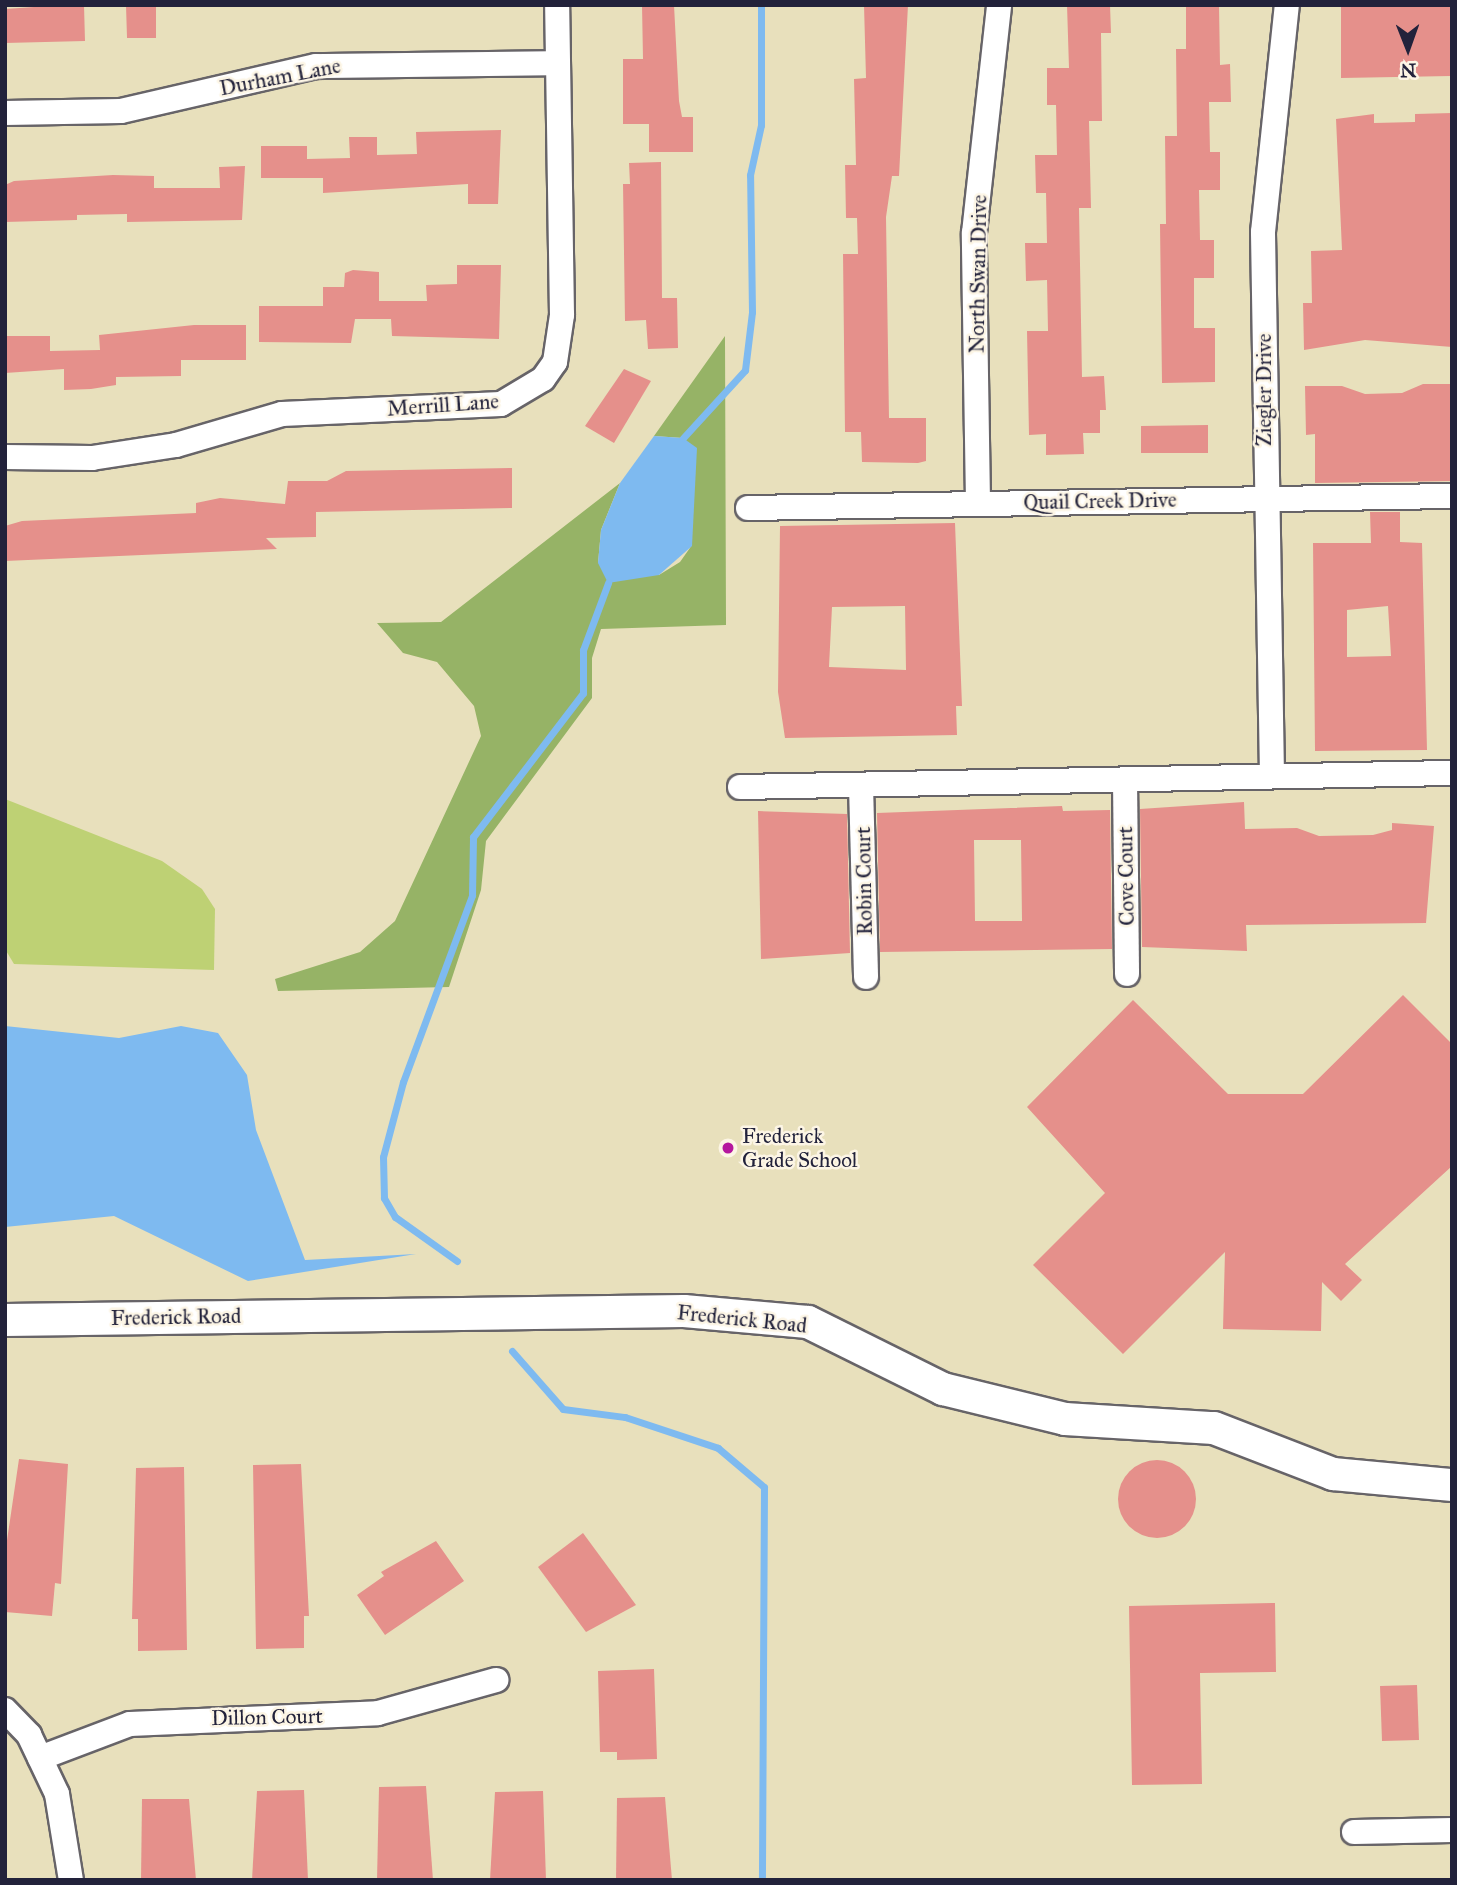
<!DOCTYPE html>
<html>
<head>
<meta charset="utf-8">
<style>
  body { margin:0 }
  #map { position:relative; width:1457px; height:1885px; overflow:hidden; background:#e8e0bc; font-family:"IM FELL Great Primer",serif }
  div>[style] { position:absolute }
  .green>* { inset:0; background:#bed174 }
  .forest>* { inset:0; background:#96b366 }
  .water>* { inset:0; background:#7ebaf0 }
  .stream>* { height:7px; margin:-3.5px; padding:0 3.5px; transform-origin:3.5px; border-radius:3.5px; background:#7ebaf0 }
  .building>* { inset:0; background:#e5908b }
  .round { border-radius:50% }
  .roads { filter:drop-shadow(2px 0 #676468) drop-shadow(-2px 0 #676468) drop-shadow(0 2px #676468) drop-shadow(0 -2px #676468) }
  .minor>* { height:24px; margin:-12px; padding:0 12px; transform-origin:12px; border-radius:12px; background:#fff }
  .tertiary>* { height:32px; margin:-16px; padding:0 16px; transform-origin:16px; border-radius:16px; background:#fff }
  .dots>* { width:19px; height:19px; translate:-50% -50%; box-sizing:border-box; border:4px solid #fcf5e5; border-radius:50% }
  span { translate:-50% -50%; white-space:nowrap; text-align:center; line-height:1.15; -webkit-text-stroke:5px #fcf5e5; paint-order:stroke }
  .street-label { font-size:21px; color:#22223b }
  .poi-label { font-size:21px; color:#22223b }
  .left { translate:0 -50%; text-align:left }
  .frame { position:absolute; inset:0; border:7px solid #22223b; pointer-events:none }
  .north { position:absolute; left:1373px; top:14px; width:70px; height:70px; -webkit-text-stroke:5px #fcf5e5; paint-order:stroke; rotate:179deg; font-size:19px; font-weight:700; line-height:28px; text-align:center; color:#22223b }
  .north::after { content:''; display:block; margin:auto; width:24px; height:32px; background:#22223b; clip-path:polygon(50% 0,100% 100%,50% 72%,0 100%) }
</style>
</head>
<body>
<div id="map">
  <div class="green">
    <i style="clip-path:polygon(5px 799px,162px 861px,202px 889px,215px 909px,214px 970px,14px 964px,5px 949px)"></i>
  </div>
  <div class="forest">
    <i style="clip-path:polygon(725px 336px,726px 625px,601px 629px,592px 658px,592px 698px,486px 841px,481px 890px,449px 987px,278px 991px,275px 979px,360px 952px,395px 921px,481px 736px,474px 706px,437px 662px,403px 653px,377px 623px,441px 622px,620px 483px,601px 530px,598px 563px,659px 575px,680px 562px,692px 545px,683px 438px,654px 436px)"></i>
  </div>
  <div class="water">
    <i style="clip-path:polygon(654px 436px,683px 438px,697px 448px,692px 546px,659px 575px,608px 583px,598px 563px,601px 530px,620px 483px)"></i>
    <i style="clip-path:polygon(5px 1026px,119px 1038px,181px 1026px,218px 1033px,247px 1075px,256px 1130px,305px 1260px,416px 1254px,248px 1281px,114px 1216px,5px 1227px)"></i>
  </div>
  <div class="stream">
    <i style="left:683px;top:438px;width:92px;rotate:-47.6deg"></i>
    <i style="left:745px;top:370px;width:58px;rotate:-83.1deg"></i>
    <i style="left:752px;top:312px;width:137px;rotate:-90.8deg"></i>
    <i style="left:750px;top:175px;width:51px;rotate:-77.6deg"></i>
    <i style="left:761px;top:125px;width:120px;rotate:-90deg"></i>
    <i style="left:457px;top:1261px;width:76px;rotate:-144.6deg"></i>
    <i style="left:395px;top:1217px;width:22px;rotate:-120deg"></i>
    <i style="left:384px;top:1198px;width:41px;rotate:-91.4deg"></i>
    <i style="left:383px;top:1157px;width:78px;rotate:-75.1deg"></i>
    <i style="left:403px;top:1082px;width:199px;rotate:-69.7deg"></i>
    <i style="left:472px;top:895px;width:58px;rotate:-89deg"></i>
    <i style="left:473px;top:837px;width:181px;rotate:-52.6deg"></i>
    <i style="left:583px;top:693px;width:43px;rotate:-90deg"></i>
    <i style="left:583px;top:650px;width:72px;rotate:-69.5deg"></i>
    <i style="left:512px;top:1351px;width:77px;rotate:48.7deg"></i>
    <i style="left:563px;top:1409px;width:63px;rotate:7.4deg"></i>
    <i style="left:625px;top:1417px;width:98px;rotate:18.4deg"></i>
    <i style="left:718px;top:1448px;width:60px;rotate:40.3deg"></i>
    <i style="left:764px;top:1487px;width:393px;rotate:90.3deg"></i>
  </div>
  <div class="building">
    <i style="clip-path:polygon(63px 5px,84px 5px,85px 41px,5px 43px,5px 9px)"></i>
    <i style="clip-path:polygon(126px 5px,156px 5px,156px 38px,127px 38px)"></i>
    <i style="clip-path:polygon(642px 5px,674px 5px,679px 101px,682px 117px,693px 117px,693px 152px,649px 152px,649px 124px,623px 124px,623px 59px,643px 59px)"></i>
    <i style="clip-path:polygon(864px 5px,908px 5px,899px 176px,892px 176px,886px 217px,889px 418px,926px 418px,926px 461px,918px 463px,862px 462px,861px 432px,845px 432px,843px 254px,858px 254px,857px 218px,846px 218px,845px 165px,856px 165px,854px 79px,866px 78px)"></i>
    <i style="clip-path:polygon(1067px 5px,1110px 5px,1111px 33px,1101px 33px,1102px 121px,1089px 121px,1091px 208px,1079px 208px,1082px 377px,1104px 376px,1106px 410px,1100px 410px,1100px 433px,1083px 433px,1084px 454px,1046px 455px,1046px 434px,1029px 435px,1027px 331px,1048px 331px,1047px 280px,1026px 281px,1025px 243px,1047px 243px,1046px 193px,1036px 193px,1035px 155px,1057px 155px,1056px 105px,1047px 105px,1047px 68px,1069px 68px)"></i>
    <i style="clip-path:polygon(1186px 5px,1219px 5px,1220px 65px,1230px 64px,1231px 102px,1209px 102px,1210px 152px,1220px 152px,1220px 190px,1199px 190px,1200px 240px,1214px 240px,1214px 278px,1194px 278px,1194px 328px,1215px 328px,1215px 382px,1162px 383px,1160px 224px,1166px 224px,1165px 136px,1177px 136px,1176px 49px,1186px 49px)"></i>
    <i style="clip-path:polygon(1341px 5px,1450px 5px,1451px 76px,1341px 78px)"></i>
    <i style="clip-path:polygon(1452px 113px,1452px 347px,1365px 340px,1304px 350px,1303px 303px,1312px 303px,1311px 251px,1342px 250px,1336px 119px,1374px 114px,1374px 123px,1415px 122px,1415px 114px)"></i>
    <i style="clip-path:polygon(501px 130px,498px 204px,468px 204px,468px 184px,323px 193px,323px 178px,261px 178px,261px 146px,307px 146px,307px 159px,350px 158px,349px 137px,377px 137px,377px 155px,417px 154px,416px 132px)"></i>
    <i style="clip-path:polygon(661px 162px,662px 298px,677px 298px,678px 348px,648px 349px,646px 320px,625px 321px,623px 184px,630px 184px,629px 163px)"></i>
    <i style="clip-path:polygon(245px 166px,242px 220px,127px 222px,127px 214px,77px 215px,77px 220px,5px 222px,5px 185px,14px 181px,113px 175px,154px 176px,154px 188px,220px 188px,219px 167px)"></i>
    <i style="clip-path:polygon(457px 265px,501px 265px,499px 339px,392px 336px,391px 319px,355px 319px,351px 343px,259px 342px,259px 306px,323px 306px,323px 287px,344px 287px,345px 273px,353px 270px,379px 272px,379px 301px,427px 301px,426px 285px,457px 284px)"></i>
    <i style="clip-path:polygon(194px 325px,246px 325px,246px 360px,181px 360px,181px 376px,116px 377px,116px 385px,91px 389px,64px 390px,64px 369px,5px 373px,5px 336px,50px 336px,50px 351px,100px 350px,99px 335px)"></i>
    <i style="clip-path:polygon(624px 369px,651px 381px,614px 443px,585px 426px)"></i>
    <i style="clip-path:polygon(1423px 384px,1452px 384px,1452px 481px,1315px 483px,1315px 434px,1306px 435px,1305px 386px,1342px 386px,1365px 394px,1402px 393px)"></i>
    <i style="clip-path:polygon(1208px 425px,1208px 453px,1141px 453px,1141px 426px)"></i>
    <i style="clip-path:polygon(512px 468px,512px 508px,316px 512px,316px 537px,266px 538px,277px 549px,5px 561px,5px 526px,22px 521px,196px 513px,196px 503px,220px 498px,285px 504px,288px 481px,327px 481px,346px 471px)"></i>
    <i style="clip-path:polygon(evenodd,1370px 512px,1400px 512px,1400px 542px,1422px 543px,1427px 750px,1315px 751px,1313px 543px,1371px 543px,1370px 512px,1388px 606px,1391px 656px,1347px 657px,1347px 610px,1388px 606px)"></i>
    <i style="clip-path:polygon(evenodd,955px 523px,962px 706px,956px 706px,957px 735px,785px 738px,778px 692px,780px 526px,955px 523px,905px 606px,906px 670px,829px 667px,832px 607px,905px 606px)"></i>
    <i style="clip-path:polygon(1244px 802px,1245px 829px,1297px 828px,1319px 836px,1373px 835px,1392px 830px,1392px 823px,1434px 826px,1426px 923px,1246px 925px,1247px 951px,1142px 947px,1140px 809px)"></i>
    <i style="clip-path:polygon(evenodd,1062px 806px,1063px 811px,1110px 810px,1112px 949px,880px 952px,877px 813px,1062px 806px,974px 840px,1021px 840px,1022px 921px,975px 921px,974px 840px)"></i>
    <i style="clip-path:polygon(758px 811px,847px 814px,850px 953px,761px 959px)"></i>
    <i style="clip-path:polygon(1403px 995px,1452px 1044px,1452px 1166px,1345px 1264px,1362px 1280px,1341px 1301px,1322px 1282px,1321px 1331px,1223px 1329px,1225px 1252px,1123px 1354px,1033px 1265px,1105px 1193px,1027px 1107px,1133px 1000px,1228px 1094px,1303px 1094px)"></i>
    <i style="clip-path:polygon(19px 1459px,68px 1464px,61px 1584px,55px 1583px,52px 1616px,5px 1612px,5px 1554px)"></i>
    <i class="round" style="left:1118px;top:1460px;width:78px;height:78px"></i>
    <i style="clip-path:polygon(301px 1464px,309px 1616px,304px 1616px,304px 1648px,256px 1649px,253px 1465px)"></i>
    <i style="clip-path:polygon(184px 1467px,187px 1650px,138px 1651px,138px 1619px,132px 1619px,136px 1468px)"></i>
    <i style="clip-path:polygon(583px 1533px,636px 1605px,586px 1632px,538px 1567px)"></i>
    <i style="clip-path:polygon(436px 1541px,464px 1581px,385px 1635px,357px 1595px,384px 1576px,381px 1572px)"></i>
    <i style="clip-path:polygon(1275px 1603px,1276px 1672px,1200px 1673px,1202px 1784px,1132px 1785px,1129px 1606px)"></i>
    <i style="clip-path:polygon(654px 1669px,657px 1759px,617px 1760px,617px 1752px,600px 1752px,598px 1671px)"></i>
    <i style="clip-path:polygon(1417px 1685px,1419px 1740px,1382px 1741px,1380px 1686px)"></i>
    <i style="clip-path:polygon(426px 1786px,433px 1880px,377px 1880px,379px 1787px)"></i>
    <i style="clip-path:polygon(304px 1790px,308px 1880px,252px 1880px,257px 1791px)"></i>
    <i style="clip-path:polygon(543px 1791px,546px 1880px,490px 1880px,495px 1792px)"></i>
    <i style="clip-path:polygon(665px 1797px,672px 1880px,616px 1880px,617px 1798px)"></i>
    <i style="clip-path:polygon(142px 1799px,189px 1799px,196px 1880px,141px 1880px)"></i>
  </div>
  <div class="roads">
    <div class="minor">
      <i style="left:5px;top:113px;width:116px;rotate:-1deg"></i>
      <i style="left:121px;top:111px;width:200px;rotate:-13deg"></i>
      <i style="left:316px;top:66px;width:242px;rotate:-0.7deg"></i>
      <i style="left:5px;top:457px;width:87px;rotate:0.7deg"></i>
      <i style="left:92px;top:458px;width:85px;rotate:-8.8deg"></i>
      <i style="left:176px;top:445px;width:110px;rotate:-16.3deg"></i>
      <i style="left:282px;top:414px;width:219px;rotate:-2.6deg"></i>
      <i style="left:501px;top:404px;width:49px;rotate:-30.8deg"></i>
      <i style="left:543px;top:379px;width:21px;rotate:-55deg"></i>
      <i style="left:555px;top:362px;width:48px;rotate:-81.5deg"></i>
      <i style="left:562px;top:315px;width:310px;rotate:-90.9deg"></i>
      <i style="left:978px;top:502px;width:269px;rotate:-90.9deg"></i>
      <i style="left:974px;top:233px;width:229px;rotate:-83.7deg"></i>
      <i style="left:748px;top:508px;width:704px;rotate:-0.98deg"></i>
      <i style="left:1272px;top:776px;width:544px;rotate:-90.95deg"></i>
      <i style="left:1263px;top:232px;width:228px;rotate:-84deg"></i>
      <i style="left:1125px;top:779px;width:195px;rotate:89.4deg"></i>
      <i style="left:861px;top:785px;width:192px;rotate:88.5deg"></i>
      <i style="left:740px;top:787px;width:712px;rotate:-1.13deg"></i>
      <i style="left:5px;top:1710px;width:35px;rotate:46deg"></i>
      <i style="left:29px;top:1735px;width:65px;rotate:64.6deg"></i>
      <i style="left:57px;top:1794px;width:87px;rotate:80.8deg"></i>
      <i style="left:40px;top:1758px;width:96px;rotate:-20.7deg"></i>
      <i style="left:130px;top:1724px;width:248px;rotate:-2.5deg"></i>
      <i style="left:378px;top:1713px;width:123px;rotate:-15.6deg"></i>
      <i style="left:1354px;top:1832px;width:98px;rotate:-1.2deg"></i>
    </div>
    <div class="tertiary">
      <i style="left:5px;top:1320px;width:679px;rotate:-0.76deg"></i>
      <i style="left:684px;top:1311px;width:124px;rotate:5.1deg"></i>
      <i style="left:808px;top:1322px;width:151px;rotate:26.4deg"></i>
      <i style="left:943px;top:1389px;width:126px;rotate:13.8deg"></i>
      <i style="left:1065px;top:1419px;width:149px;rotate:3.5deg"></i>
      <i style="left:1214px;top:1428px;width:128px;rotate:21.1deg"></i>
      <i style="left:1333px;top:1474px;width:120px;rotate:5.3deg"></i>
    </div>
  </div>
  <div class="dots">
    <i style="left:728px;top:1148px;background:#b5179e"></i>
  </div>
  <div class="street-label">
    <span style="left:280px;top:77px;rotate:-11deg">Durham Lane</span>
    <span style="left:978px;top:274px;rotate:-89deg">North Swan Drive</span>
    <span style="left:1264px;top:390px;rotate:-90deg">Ziegler Drive</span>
    <span style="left:443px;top:405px;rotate:-4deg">Merrill Lane</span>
    <span style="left:1100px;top:501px;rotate:-1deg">Quail Creek Drive</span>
    <span style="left:1126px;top:876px;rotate:-91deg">Cove Court</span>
    <span style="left:864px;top:881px;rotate:-91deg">Robin Court</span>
    <span style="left:176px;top:1317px;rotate:-1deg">Frederick Road</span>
    <span style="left:742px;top:1319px;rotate:6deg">Frederick Road</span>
    <span style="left:267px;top:1717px;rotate:-1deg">Dillon Court</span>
  </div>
  <div class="poi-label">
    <span class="left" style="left:742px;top:1148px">Frederick<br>Grade School</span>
  </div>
  <div class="frame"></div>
  <div class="north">N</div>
</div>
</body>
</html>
